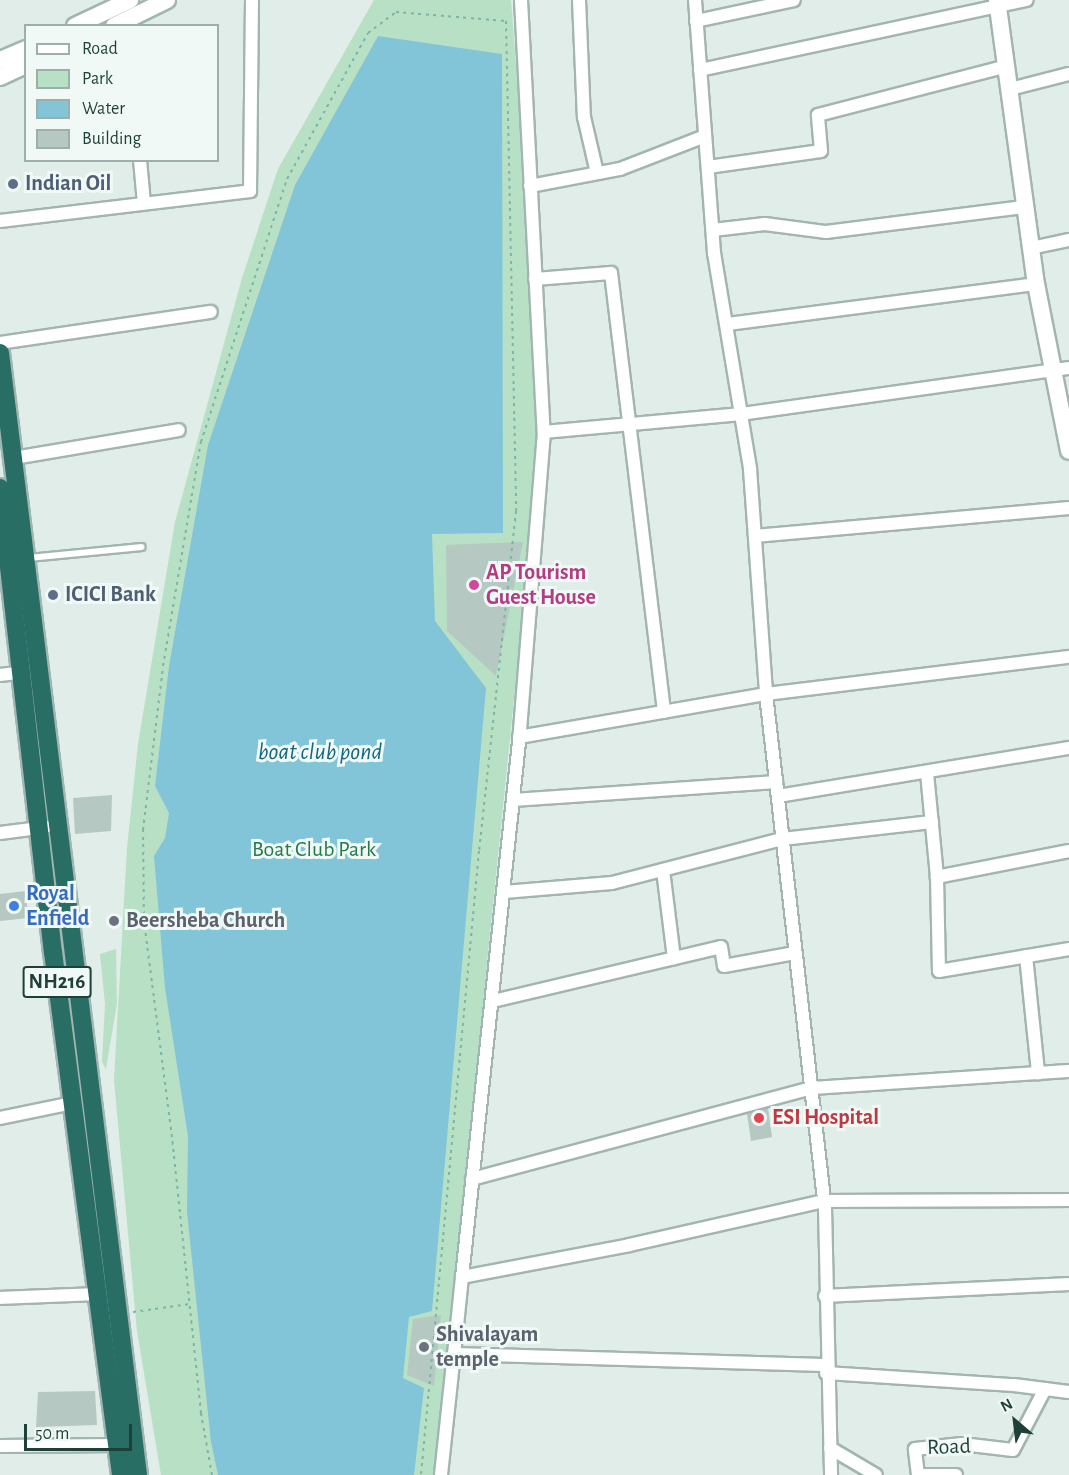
<!DOCTYPE html>
<html>
<head>
<meta charset="utf-8">
<style>
  body { margin:0 }
  #map { position:relative; width:1069px; height:1475px; overflow:hidden; background:#e0ede8; font-family:"Alegreya Sans",sans-serif }
  div>[style] { position:absolute }
  .green>* { inset:0; background:#b7e0c5 }
  .water>* { inset:0; background:#82c5d8 }
  .building>* { inset:0; background:#b5c8c1 }
  .path>* { height:2px; margin-top:-1px; transform-origin:0; background:repeating-linear-gradient(90deg,#7db4a7 0 3px,transparent 0 7.5px) }
  .roads { filter:drop-shadow(2px 0 #a2b5b0) drop-shadow(-2px 0 #a2b5b0) drop-shadow(0 2px #a2b5b0) drop-shadow(0 -2px #a2b5b0) }
  .lane>* { height:6px; margin:-3px; padding:0 3px; transform-origin:3px; border-radius:3px; background:#fff }
  .street>* { height:12px; margin:-6px; padding:0 6px; transform-origin:6px; border-radius:6px; background:#fff }
  .secondary>* { height:16px; margin:-8px; padding:0 8px; transform-origin:8px; border-radius:8px; background:#fff }
  .highway>* { height:18px; margin:-9px; padding:0 9px; transform-origin:9px; border-radius:9px; background:#286e65 }
  .dots>* { width:16px; height:16px; translate:-50% -50%; box-sizing:border-box; border:3px solid #f1f9f6; border-radius:50% }
  span { translate:-50% -50%; white-space:nowrap; text-align:center; line-height:1.15; -webkit-text-stroke:6px #f1f9f6; paint-order:stroke }
  .shield-label span { padding:2px 4px; background:#f1f9f6; border:2px solid; border-radius:4px; -webkit-text-stroke-width:0 }
  .shield-label { font-size:21px; color:#1f3f39; font-weight:700 }
  .service-label { font-size:22px; color:#4e5e75; font-weight:700 }
  .left { translate:0 -50%; text-align:left }
  .hotel-label { font-size:22px; color:#b23c85; font-weight:700 }
  .park-label { font-size:22px; color:#257a4c }
  .shop-label { font-size:22px; color:#366cbe; font-weight:700 }
  .worship-label { font-size:22px; color:#5b616d; font-weight:700 }
  .health-label { font-size:22px; color:#be3a42; font-weight:700 }
  .street-label { font-size:22px; color:#1f3f39 }
  .water-label { font-size:24px; color:#136781; font-style:italic }
  .legend { position:absolute; left:24px; top:24px; width:195px; height:138px; box-sizing:border-box; background:#f1f9f6; border:2px solid #9dafaa; margin:0; padding:8px 10px; list-style:none; font-size:18px; color:#1f3f39 }
  .legend li { display:flex; align-items:center; gap:12px; height:30px }
  .legend b { width:30px; border:2px solid #9dafaa }
  .north { position:absolute; left:985px; top:1391px; width:60px; height:60px; -webkit-text-stroke:4px #f1f9f6; paint-order:stroke; rotate:332deg; font-size:16px; font-weight:700; line-height:24px; text-align:center; color:#1f3f39 }
  .north::after { content:''; display:block; margin:auto; width:21px; height:27px; background:#1f3f39; clip-path:polygon(50% 0,100% 100%,50% 72%,0 100%) }
  .scale { position:absolute; left:24px; top:1424px; width:108px; height:27px; box-sizing:border-box; border:3px solid #1f3f39; border-top:0; padding-left:8px; font-size:18px; line-height:21px; white-space:nowrap; color:#1f3f39; -webkit-text-stroke:4px #f1f9f6; paint-order:stroke }
</style>
</head>
<body>
<div id="map">
  <div class="green">
    <i style="clip-path:polygon(374px 0,511px 0,543px 413px,435px 1475px,161px 1475px,137px 1331px,114px 1080px,127px 848px,138px 744px,175px 522px,242px 278px,278px 169px)"></i>
    <i style="clip-path:polygon(116px 949px,117px 1003px,106px 1069px,102px 1062px,105px 1004px,100px 954px)"></i>
  </div>
  <div class="water">
    <i style="clip-path:polygon(378px 36px,502px 54px,503px 533px,432px 534px,435px 621px,486px 688px,432px 1311px,409px 1317px,403px 1378px,424px 1388px,414px 1475px,218px 1475px,211px 1442px,187px 1212px,188px 1136px,165px 988px,154px 856px,165px 838px,169px 813px,155px 786px,169px 666px,208px 445px,295px 185px)"></i>
  </div>
  <div class="building">
    <i style="clip-path:polygon(523px 542px,496px 676px,447px 631px,446px 545px)"></i>
    <i style="clip-path:polygon(112px 795px,111px 831px,75px 834px,73px 798px)"></i>
    <i style="clip-path:polygon(26px 891px,28px 918px,0 921px,0 894px)"></i>
    <i style="clip-path:polygon(768px 1108px,772px 1137px,751px 1141px,747px 1114px)"></i>
    <i style="clip-path:polygon(441px 1315px,434px 1386px,407px 1375px,413px 1319px)"></i>
    <i style="clip-path:polygon(95px 1391px,97px 1425px,36px 1427px,38px 1392px)"></i>
  </div>
  <div class="path">
    <i style="left:133px;top:1312px;width:57px;rotate:-8.1deg"></i>
    <i style="left:212px;top:1475px;width:63px;rotate:-100.1deg"></i>
    <i style="left:201px;top:1413px;width:278px;rotate:-96deg"></i>
    <i style="left:172px;top:1137px;width:217px;rotate:-97.4deg"></i>
    <i style="left:144px;top:922px;width:92px;rotate:-90.6deg"></i>
    <i style="left:143px;top:830px;width:165px;rotate:-83deg"></i>
    <i style="left:163px;top:666px;width:227px;rotate:-80.4deg"></i>
    <i style="left:201px;top:442px;width:277px;rotate:-71.9deg"></i>
    <i style="left:287px;top:179px;width:167px;rotate:-61deg"></i>
    <i style="left:368px;top:33px;width:35px;rotate:-37deg"></i>
    <i style="left:396px;top:12px;width:110px;rotate:4.7deg"></i>
    <i style="left:506px;top:21px;width:490px;rotate:88.8deg"></i>
    <i style="left:516px;top:511px;width:342px;rotate:96.2deg"></i>
    <i style="left:479px;top:851px;width:627px;rotate:95.31deg"></i>
  </div>
  <div class="roads">
    <div class="lane">
      <i style="left:29px;top:558px;width:113px;rotate:-5.6deg"></i>
    </div>
    <div class="street">
      <i style="left:521px;top:0;width:433px;rotate:87deg"></i>
      <i style="left:544px;top:432px;width:311px;rotate:94.6deg"></i>
      <i style="left:519px;top:742px;width:538px;rotate:96.08deg"></i>
      <i style="left:462px;top:1277px;width:170px;rotate:-10.8deg"></i>
      <i style="left:629px;top:1245px;width:200px;rotate:-12.7deg"></i>
      <i style="left:824px;top:1201px;width:245px;rotate:-0.2deg"></i>
      <i style="left:579px;top:0;width:117px;rotate:87.6deg"></i>
      <i style="left:584px;top:117px;width:57px;rotate:76.9deg"></i>
      <i style="left:695px;top:0;width:254px;rotate:85.7deg"></i>
      <i style="left:714px;top:253px;width:219px;rotate:80.5deg"></i>
      <i style="left:750px;top:469px;width:226px;rotate:85.9deg"></i>
      <i style="left:766px;top:694px;width:517px;rotate:83.45deg"></i>
      <i style="left:825px;top:1208px;width:267px;rotate:88.7deg"></i>
      <i style="left:696px;top:21px;width:100px;rotate:-12.1deg"></i>
      <i style="left:700px;top:70px;width:334px;rotate:-12.1deg"></i>
      <i style="left:1010px;top:89px;width:61px;rotate:-14.3deg"></i>
      <i style="left:140px;top:160px;width:43px;rotate:84.7deg"></i>
      <i style="left:708px;top:167px;width:114px;rotate:-8.1deg"></i>
      <i style="left:821px;top:151px;width:36px;rotate:-95deg"></i>
      <i style="left:818px;top:115px;width:195px;rotate:-14.5deg"></i>
      <i style="left:530px;top:186px;width:92px;rotate:-10.7deg"></i>
      <i style="left:620px;top:169px;width:91px;rotate:-21.2deg"></i>
      <i style="left:0;top:221px;width:252px;rotate:-6.8deg"></i>
      <i style="left:250px;top:191px;width:191px;rotate:-89.4deg"></i>
      <i style="left:713px;top:230px;width:52px;rotate:-6.6deg"></i>
      <i style="left:765px;top:224px;width:62px;rotate:7.5deg"></i>
      <i style="left:826px;top:232px;width:201px;rotate:-7.2deg"></i>
      <i style="left:1031px;top:248px;width:39px;rotate:-12deg"></i>
      <i style="left:535px;top:279px;width:76px;rotate:-4.5deg"></i>
      <i style="left:611px;top:273px;width:442px;rotate:83.1deg"></i>
      <i style="left:728px;top:324px;width:311px;rotate:-7.4deg"></i>
      <i style="left:0;top:343px;width:213px;rotate:-8.4deg"></i>
      <i style="left:544px;top:432px;width:198px;rotate:-5.2deg"></i>
      <i style="left:741px;top:414px;width:331px;rotate:-8deg"></i>
      <i style="left:14px;top:458px;width:167px;rotate:-9.6deg"></i>
      <i style="left:755px;top:536px;width:315px;rotate:-5.1deg"></i>
      <i style="left:0;top:675px;width:23px;rotate:-7deg"></i>
      <i style="left:519px;top:737px;width:251px;rotate:-9.9deg"></i>
      <i style="left:766px;top:694px;width:305px;rotate:-7deg"></i>
      <i style="left:927px;top:773px;width:104px;rotate:84.5deg"></i>
      <i style="left:778px;top:796px;width:295px;rotate:-9.4deg"></i>
      <i style="left:513px;top:800px;width:264px;rotate:-3.9deg"></i>
      <i style="left:0;top:833px;width:46px;rotate:-7.4deg"></i>
      <i style="left:1069px;top:851px;width:135px;rotate:168.9deg"></i>
      <i style="left:937px;top:877px;width:94px;rotate:88.8deg"></i>
      <i style="left:939px;top:971px;width:132px;rotate:-9.6deg"></i>
      <i style="left:663px;top:870px;width:89px;rotate:82.9deg"></i>
      <i style="left:504px;top:892px;width:108px;rotate:-4.8deg"></i>
      <i style="left:612px;top:883px;width:176px;rotate:-14.5deg"></i>
      <i style="left:782px;top:839px;width:151px;rotate:-6.5deg"></i>
      <i style="left:1026px;top:956px;width:118px;rotate:84.1deg"></i>
      <i style="left:493px;top:1001px;width:234px;rotate:-13.3deg"></i>
      <i style="left:721px;top:947px;width:19px;rotate:81deg"></i>
      <i style="left:724px;top:966px;width:72px;rotate:-10.4deg"></i>
      <i style="left:0;top:1118px;width:75px;rotate:-11.6deg"></i>
      <i style="left:472px;top:1179px;width:351px;rotate:-15deg"></i>
      <i style="left:811px;top:1088px;width:259px;rotate:-3.8deg"></i>
      <i style="left:462px;top:1277px;width:77px;rotate:95.9deg"></i>
      <i style="left:454px;top:1354px;width:372px;rotate:1.7deg"></i>
      <i style="left:825px;top:1296px;width:244px;rotate:-2.8deg"></i>
      <i style="left:0;top:1298px;width:98px;rotate:-2.3deg"></i>
      <i style="left:826px;top:1373px;width:188px;rotate:3.7deg"></i>
      <i style="left:1014px;top:1385px;width:55px;rotate:7.3deg"></i>
      <i style="left:0;top:1446px;width:117px;rotate:-0.5deg"></i>
      <i style="left:830px;top:1448px;width:53px;rotate:30.4deg"></i>
      <i style="left:441px;top:1475px;width:122px;rotate:-83.9deg"></i>
      <i style="left:918px;top:1475px;width:26px;rotate:-97deg"></i>
      <i style="left:915px;top:1449px;width:47px;rotate:-6.1deg"></i>
      <i style="left:962px;top:1444px;width:51px;rotate:6.7deg"></i>
      <i style="left:1013px;top:1450px;width:69px;rotate:-62.3deg"></i>
      <i style="left:925px;top:1475px;width:31px"></i>
    </div>
    <div class="secondary">
      <i style="left:997px;top:0;width:287px;rotate:82.2deg"></i>
      <i style="left:1036px;top:284px;width:170px;rotate:78.8deg"></i>
      <i style="left:75px;top:26px;width:61px;rotate:-25.3deg"></i>
      <i style="left:114px;top:26px;width:59px;rotate:-26.1deg"></i>
      <i style="left:0;top:60px;width:28px;rotate:-23deg"></i>
      <i style="left:0;top:77px;width:29px;rotate:-25deg"></i>
    </div>
    <div class="highway">
      <i style="left:0;top:353px;width:1130px;rotate:82.99deg"></i>
      <i style="left:0;top:488px;width:467px;rotate:83.5deg"></i>
      <i style="left:53px;top:952px;width:527px;rotate:82.59deg"></i>
    </div>
  </div>
  <div class="dots">
    <i style="left:13px;top:184px;background:#5c6f8a"></i>
    <i style="left:474px;top:585px;background:#d1479c"></i>
    <i style="left:53px;top:595px;background:#5c6f8a"></i>
    <i style="left:14px;top:906px;background:#3f7fe0"></i>
    <i style="left:114px;top:921px;background:#6b7280"></i>
    <i style="left:759px;top:1118px;background:#e0444e"></i>
    <i style="left:424px;top:1347px;background:#6b7280"></i>
  </div>
  <div class="shield-label">
    <span style="left:57px;top:982px">NH216</span>
  </div>
  <div class="service-label">
    <span class="left" style="left:25px;top:184px">Indian Oil</span>
    <span class="left" style="left:65px;top:595px">ICICI Bank</span>
  </div>
  <div class="hotel-label">
    <span class="left" style="left:486px;top:585px">AP Tourism<br>Guest House</span>
  </div>
  <div class="park-label">
    <span style="left:314px;top:850px">Boat Club Park</span>
  </div>
  <div class="shop-label">
    <span class="left" style="left:26px;top:906px">Royal<br>Enfield</span>
  </div>
  <div class="worship-label">
    <span class="left" style="left:126px;top:921px">Beersheba Church</span>
    <span class="left" style="left:436px;top:1347px">Shivalayam<br>temple</span>
  </div>
  <div class="health-label">
    <span class="left" style="left:772px;top:1118px">ESI Hospital</span>
  </div>
  <div class="street-label">
    <span style="left:949px;top:1447px;rotate:-2deg">Road</span>
  </div>
  <div class="water-label">
    <span style="left:320px;top:753px">boat club pond</span>
  </div>
  <ul class="legend">
  <li><b style="height:8px;background:#fff"></b>Road</li>
  <li><b style="height:16px;background:#b7e0c5"></b>Park</li>
  <li><b style="height:16px;background:#82c5d8"></b>Water</li>
  <li><b style="height:16px;background:#b5c8c1"></b>Building</li>
  </ul>
  <div class="north">N</div>
  <div class="scale">50 m</div>
</div>
</body>
</html>
